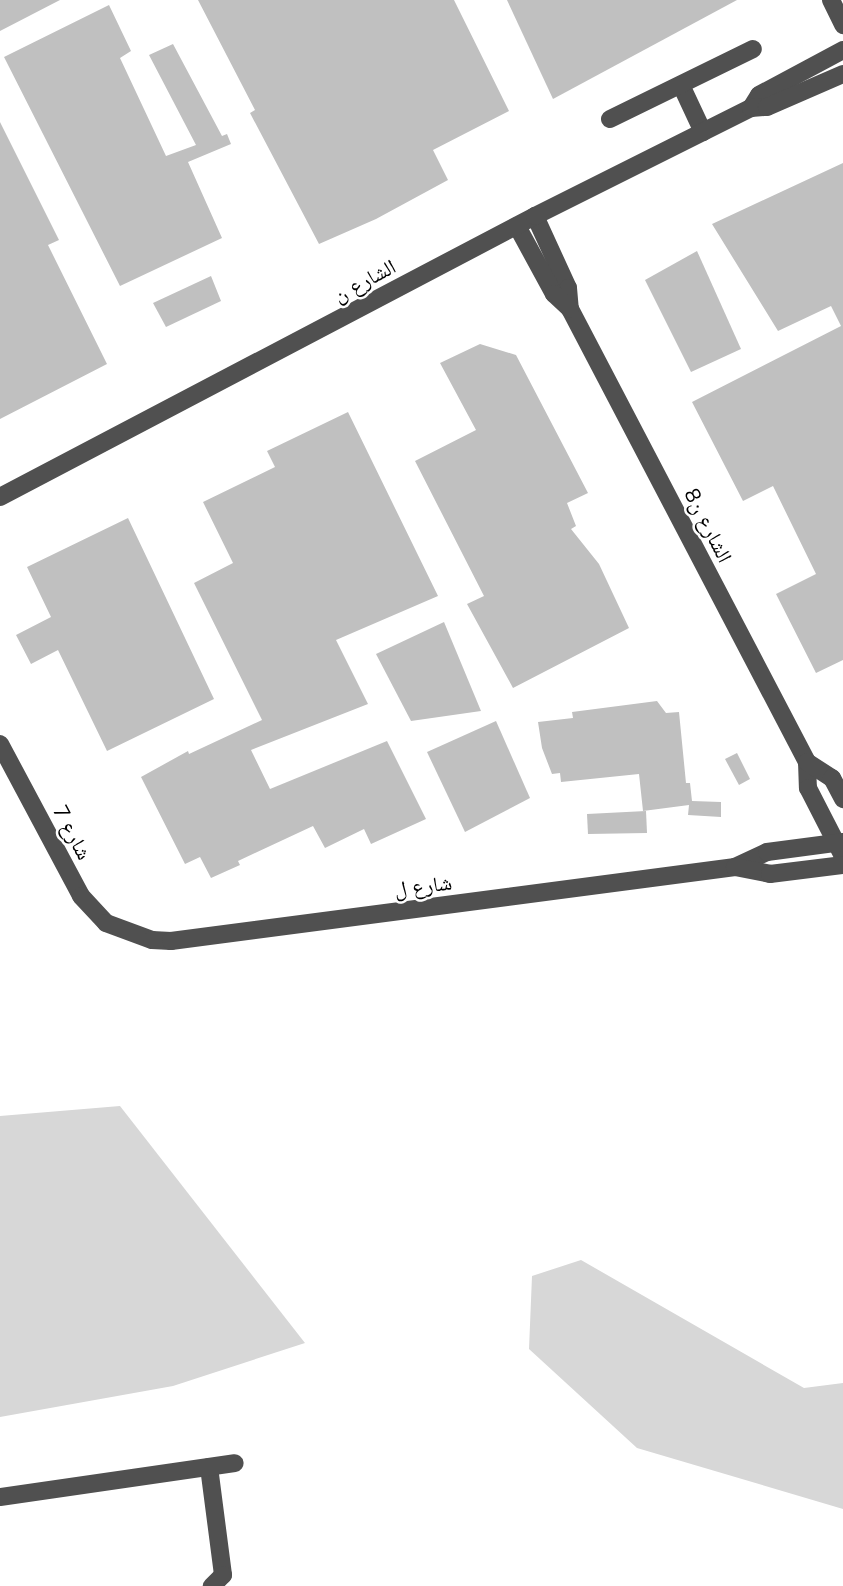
<!DOCTYPE html>
<html>
<head>
<meta charset="utf-8">
<style>
  body { margin:0 }
  #map { position:relative; width:843px; height:1586px; overflow:hidden; background:#fff; font-family:Mulish,"Noto Naskh Arabic",sans-serif }
  div>[style] { position:absolute }
  .green>* { inset:0; background:#d7d7d7 }
  .building>* { inset:0; background:#c0c0c0 }
  .minor>* { height:18px; margin:-9px; padding:0 9px; transform-origin:9px; border-radius:9px; background:#505050 }
  span { translate:-50% -50%; white-space:nowrap; text-align:center; line-height:1.15; -webkit-text-stroke:5px #fff; paint-order:stroke }
  .street-label { font-size:21px; color:#000 }
</style>
</head>
<body>
<div id="map">
  <div class="green">
    <i style="clip-path:polygon(120px 1106px,305px 1343px,173px 1386px,0 1417px,0 1116px)"></i>
    <i style="clip-path:polygon(581px 1260px,804px 1388px,843px 1383px,843px 1509px,637px 1448px,529px 1349px,532px 1276px)"></i>
  </div>
  <div class="building">
    <i style="clip-path:polygon(0 0,60px 0,0 31px)"></i>
    <i style="clip-path:polygon(198px 0,454px 0,509px 111px,433px 150px,448px 180px,376px 219px,319px 244px,250px 113px,255px 110px)"></i>
    <i style="clip-path:polygon(507px 0,737px 0,553px 99px)"></i>
    <i style="clip-path:polygon(109px 5px,131px 51px,120px 58px,166px 156px,196px 145px,149px 55px,173px 44px,222px 136px,227px 134px,231px 144px,188px 162px,222px 238px,120px 286px,4px 57px)"></i>
    <i style="clip-path:polygon(0 122px,59px 240px,48px 245px,107px 364px,0 419px)"></i>
    <i style="clip-path:polygon(843px 163px,843px 660px,816px 673px,776px 594px,816px 574px,773px 486px,743px 501px,692px 402px,841px 326px,831px 306px,778px 331px,712px 224px)"></i>
    <i style="clip-path:polygon(697px 251px,741px 349px,691px 372px,645px 280px)"></i>
    <i style="clip-path:polygon(211px 276px,221px 301px,166px 327px,153px 303px)"></i>
    <i style="clip-path:polygon(480px 344px,516px 355px,588px 493px,567px 503px,576px 526px,571px 529px,599px 564px,629px 628px,513px 688px,467px 604px,484px 596px,415px 461px,476px 430px,440px 363px)"></i>
    <i style="clip-path:polygon(348px 412px,438px 596px,336px 640px,368px 704px,251px 750px,270px 789px,387px 741px,426px 819px,371px 844px,364px 829px,325px 848px,313px 826px,238px 861px,240px 865px,211px 878px,200px 857px,185px 864px,141px 777px,188px 751px,189px 754px,262px 720px,194px 583px,233px 563px,203px 502px,275px 467px,267px 451px)"></i>
    <i style="clip-path:polygon(128px 518px,214px 699px,107px 751px,58px 650px,31px 664px,16px 635px,51px 617px,27px 567px)"></i>
    <i style="clip-path:polygon(444px 622px,481px 711px,411px 721px,376px 654px)"></i>
    <i style="clip-path:polygon(657px 701px,666px 713px,679px 712px,686px 783px,690px 783px,692px 801px,721px 802px,721px 817px,688px 815px,689px 805px,643px 811px,639px 774px,561px 782px,560px 773px,552px 774px,542px 748px,538px 722px,573px 718px,572px 712px)"></i>
    <i style="clip-path:polygon(496px 721px,530px 798px,465px 832px,427px 752px)"></i>
    <i style="clip-path:polygon(737px 753px,750px 779px,739px 785px,725px 759px)"></i>
    <i style="clip-path:polygon(646px 811px,647px 833px,588px 834px,587px 814px)"></i>
  </div>
  <div class="minor">
    <i style="left:831px;top:0;width:28px;rotate:64deg"></i>
    <i style="left:681px;top:85px;width:52px;rotate:64.9deg"></i>
    <i style="left:751px;top:108px;width:15px;rotate:-58deg"></i>
    <i style="left:759px;top:95px;width:95px;rotate:-28.2deg"></i>
    <i style="left:610px;top:119px;width:159px;rotate:-26.1deg"></i>
    <i style="left:535px;top:216px;width:79px;rotate:65.4deg"></i>
    <i style="left:568px;top:288px;width:21px;rotate:85deg"></i>
    <i style="left:570px;top:309px;width:511px;rotate:62.38deg"></i>
    <i style="left:807px;top:762px;width:26px;rotate:88deg"></i>
    <i style="left:808px;top:788px;width:76px;rotate:62.8deg"></i>
    <i style="left:517px;top:226px;width:77px;rotate:61.4deg"></i>
    <i style="left:554px;top:294px;width:22px;rotate:43deg"></i>
    <i style="left:0;top:497px;width:604px;rotate:-27.71deg"></i>
    <i style="left:535px;top:216px;width:241px;rotate:-26.6deg"></i>
    <i style="left:751px;top:108px;width:16px;rotate:-4deg"></i>
    <i style="left:767px;top:107px;width:83px;rotate:-23.5deg"></i>
    <i style="left:0;top:744px;width:172px;rotate:61.9deg"></i>
    <i style="left:81px;top:896px;width:37px;rotate:47deg"></i>
    <i style="left:106px;top:923px;width:49px;rotate:20.3deg"></i>
    <i style="left:152px;top:940px;width:19px;rotate:3deg"></i>
    <i style="left:171px;top:941px;width:569px;rotate:-7.47deg"></i>
    <i style="left:735px;top:867px;width:35px;rotate:-25deg"></i>
    <i style="left:767px;top:852px;width:77px;rotate:-7.5deg"></i>
    <i style="left:807px;top:762px;width:30px;rotate:33deg"></i>
    <i style="left:832px;top:778px;width:24px;rotate:62deg"></i>
    <i style="left:735px;top:867px;width:36px;rotate:11deg"></i>
    <i style="left:770px;top:874px;width:74px;rotate:-7deg"></i>
    <i style="left:209px;top:1467px;width:109px;rotate:82.6deg"></i>
    <i style="left:223px;top:1575px;width:16px;rotate:135deg"></i>
    <i style="left:0;top:1497px;width:237px;rotate:-8.2deg"></i>
  </div>
  <div class="street-label">
    <span style="left:364px;top:280px;rotate:-28deg">الشارع ن</span>
    <span style="left:709px;top:525px;rotate:63deg">الشارع ن8</span>
    <span style="left:73px;top:832px;rotate:62deg">شارع 7</span>
    <span style="left:423px;top:885px;rotate:-7deg">شارع ل</span>
  </div>
</div>
</body>
</html>
